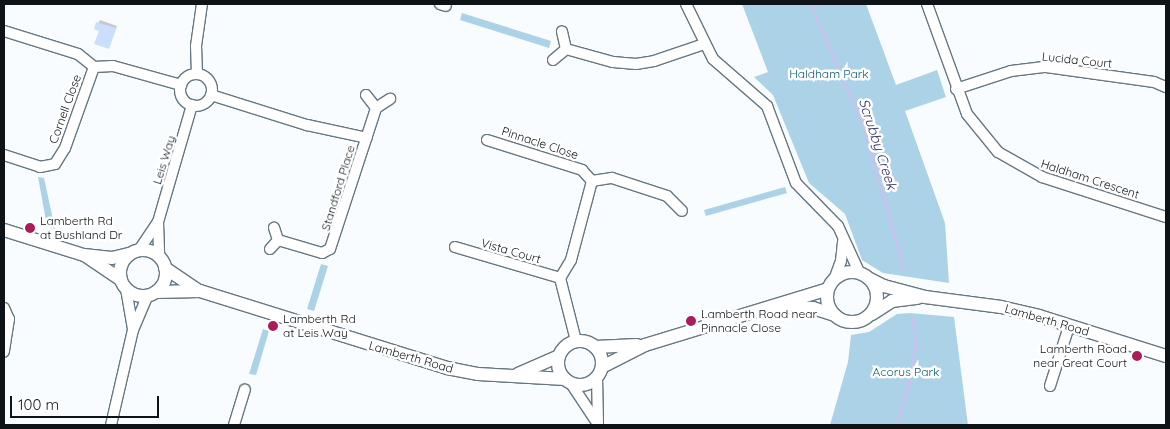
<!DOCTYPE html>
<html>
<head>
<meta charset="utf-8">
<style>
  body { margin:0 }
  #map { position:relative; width:1170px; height:429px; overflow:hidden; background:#f8fcfe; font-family:Quicksand,sans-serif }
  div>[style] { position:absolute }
  .green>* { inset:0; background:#acd2e7 }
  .shadow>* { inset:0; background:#0003 }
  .stream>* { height:3px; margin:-1.5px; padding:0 1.5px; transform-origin:1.5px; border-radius:1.5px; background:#c4c4ee }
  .building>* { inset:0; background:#cbdefc }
  .roads { filter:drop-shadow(1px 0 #677781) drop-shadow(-1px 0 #677781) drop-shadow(0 1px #677781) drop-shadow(0 -1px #677781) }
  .minor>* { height:10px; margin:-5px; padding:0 5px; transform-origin:5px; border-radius:5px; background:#fff }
  .minor>.ring { margin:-5px; padding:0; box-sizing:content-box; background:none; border:10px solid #fff; border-radius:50% }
  .tertiary>* { height:12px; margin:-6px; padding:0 6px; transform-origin:6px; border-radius:6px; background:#fff }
  .tertiary>.ring { margin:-6px; padding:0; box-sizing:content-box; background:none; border:12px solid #fff; border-radius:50% }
  .dots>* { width:14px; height:14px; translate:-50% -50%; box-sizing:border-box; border:2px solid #fff; border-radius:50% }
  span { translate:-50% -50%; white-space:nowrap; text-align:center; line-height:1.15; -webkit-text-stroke:5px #fff; paint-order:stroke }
  .street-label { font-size:12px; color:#0d1317 }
  .park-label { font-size:12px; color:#09597a }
  .poi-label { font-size:12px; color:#0d1317 }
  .left { translate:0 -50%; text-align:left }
  .right { translate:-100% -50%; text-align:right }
  .water-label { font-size:14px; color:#353165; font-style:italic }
  .frame { position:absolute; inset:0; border:5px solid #0d1317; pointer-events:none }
  .scale { position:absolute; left:10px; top:396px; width:149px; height:22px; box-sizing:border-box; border:2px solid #0d1317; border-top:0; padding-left:6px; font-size:15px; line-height:18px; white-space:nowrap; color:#0d1317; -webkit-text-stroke:4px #fff; paint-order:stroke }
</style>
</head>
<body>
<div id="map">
  <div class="green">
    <i style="clip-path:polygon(742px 4px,866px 4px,896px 85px,937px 70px,946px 97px,905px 111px,945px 223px,949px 283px,883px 273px,862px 260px,845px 214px,809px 183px,773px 95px,754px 77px,768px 72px)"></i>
    <i style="clip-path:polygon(462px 13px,551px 41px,549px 48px,460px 20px)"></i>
    <i style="clip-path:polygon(38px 177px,44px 178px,55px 229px,47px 226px)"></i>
    <i style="clip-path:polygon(785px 187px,787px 193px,706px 216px,704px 210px)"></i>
    <i style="clip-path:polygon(321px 264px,328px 266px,314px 311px,307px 309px)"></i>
    <i style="clip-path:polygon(910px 313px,954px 317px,968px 425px,830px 425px,848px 362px,851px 335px,869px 332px,897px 314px)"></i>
    <i style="clip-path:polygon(263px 329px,269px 331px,256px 375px,249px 374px)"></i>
  </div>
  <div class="shadow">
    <i style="clip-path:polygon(100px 20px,117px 26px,109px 48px,100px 30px,95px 28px)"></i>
  </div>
  <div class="stream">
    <i style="left:810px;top:4px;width:129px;rotate:66.2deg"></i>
    <i style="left:862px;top:122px;width:151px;rotate:74.2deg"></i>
    <i style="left:897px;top:425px;width:44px;rotate:-74.1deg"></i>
    <i style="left:909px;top:383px;width:36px;rotate:-80deg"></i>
    <i style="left:915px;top:348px;width:30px;rotate:-94deg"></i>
  </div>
  <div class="building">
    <i style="clip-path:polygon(96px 22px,116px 28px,109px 49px,94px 44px,99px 31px,94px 29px)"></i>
  </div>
  <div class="roads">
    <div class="minor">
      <i style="left:440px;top:4px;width:6px;rotate:18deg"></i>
      <i style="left:686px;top:4px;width:61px;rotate:63.9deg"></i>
      <i style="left:713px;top:59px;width:72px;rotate:41deg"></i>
      <i style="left:767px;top:106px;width:82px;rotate:69.4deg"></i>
      <i style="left:796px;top:183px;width:60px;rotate:45.7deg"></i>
      <i style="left:838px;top:226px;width:53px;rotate:65.4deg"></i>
      <i style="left:927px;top:4px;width:117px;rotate:70deg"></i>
      <i style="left:967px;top:114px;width:49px;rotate:50.8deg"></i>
      <i style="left:998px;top:152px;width:51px;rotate:29.6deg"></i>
      <i style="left:1042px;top:177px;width:130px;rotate:17.9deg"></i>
      <i style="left:4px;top:31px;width:77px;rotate:17.3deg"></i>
      <i style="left:78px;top:54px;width:21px;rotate:39deg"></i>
      <i style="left:94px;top:67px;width:19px;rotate:-3deg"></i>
      <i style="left:113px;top:66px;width:71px;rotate:15.6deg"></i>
      <i style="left:566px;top:49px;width:49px;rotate:15.5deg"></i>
      <i style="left:613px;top:62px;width:23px;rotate:5deg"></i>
      <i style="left:636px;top:64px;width:18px;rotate:-9deg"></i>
      <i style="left:654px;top:61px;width:53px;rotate:-18.8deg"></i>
      <i style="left:553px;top:60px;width:17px;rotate:-40deg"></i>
      <i style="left:566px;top:49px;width:18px;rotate:-103deg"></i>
      <i style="left:197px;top:74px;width:28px;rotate:-92deg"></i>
      <i style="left:196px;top:46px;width:42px;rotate:-81.9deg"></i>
      <i class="ring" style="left:180px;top:74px;width:22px;height:22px"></i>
      <i style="left:956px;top:89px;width:58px;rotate:-18.1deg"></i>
      <i style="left:1011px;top:71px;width:35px;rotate:-7deg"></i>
      <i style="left:1046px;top:67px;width:109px;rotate:7.9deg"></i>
      <i style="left:1154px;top:82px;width:13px;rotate:23deg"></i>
      <i style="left:211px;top:95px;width:101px;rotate:17.4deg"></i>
      <i style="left:307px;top:125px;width:61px;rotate:12.2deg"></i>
      <i style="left:366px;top:95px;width:16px;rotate:52deg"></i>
      <i style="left:376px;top:108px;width:17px;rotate:-33deg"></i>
      <i style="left:487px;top:140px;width:100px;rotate:17.5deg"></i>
      <i style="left:582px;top:170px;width:15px;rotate:48deg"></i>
      <i style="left:592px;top:181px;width:82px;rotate:104.9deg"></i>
      <i style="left:571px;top:260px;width:21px;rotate:121deg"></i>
      <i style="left:560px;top:278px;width:65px;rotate:75.7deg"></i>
      <i style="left:4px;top:155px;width:38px;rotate:18deg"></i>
      <i style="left:40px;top:167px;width:15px;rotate:-11deg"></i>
      <i style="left:55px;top:164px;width:19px;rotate:-58deg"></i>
      <i style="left:65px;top:148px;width:86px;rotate:-70.3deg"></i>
      <i style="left:592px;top:181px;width:20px;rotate:-9deg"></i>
      <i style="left:612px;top:178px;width:58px;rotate:18.1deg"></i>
      <i style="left:667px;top:196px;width:21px;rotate:45deg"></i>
      <i style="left:158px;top:222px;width:35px;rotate:88deg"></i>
      <i style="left:278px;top:240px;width:46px;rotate:16.5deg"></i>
      <i style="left:322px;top:253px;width:9px;rotate:-27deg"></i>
      <i style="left:330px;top:249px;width:148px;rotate:-71.9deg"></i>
      <i style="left:455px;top:247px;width:109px;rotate:16.4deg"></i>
      <i style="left:270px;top:249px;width:12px;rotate:-48deg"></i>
      <i style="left:278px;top:240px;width:13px;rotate:-108deg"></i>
      <i style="left:139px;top:250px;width:34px;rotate:-56deg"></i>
      <i style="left:158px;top:222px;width:122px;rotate:-73.8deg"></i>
      <i style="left:834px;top:280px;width:20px;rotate:-70deg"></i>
      <i style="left:841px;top:261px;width:20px;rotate:-84deg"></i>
      <i style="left:126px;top:289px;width:41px;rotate:80.1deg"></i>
      <i style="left:4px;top:308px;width:12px;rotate:66deg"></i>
      <i style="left:9px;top:319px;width:33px;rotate:99deg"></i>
      <i style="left:597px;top:376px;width:49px;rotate:88.8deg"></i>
      <i style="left:570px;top:382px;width:47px;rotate:56.3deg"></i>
      <i style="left:1050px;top:386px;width:63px;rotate:-72.4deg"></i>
      <i style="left:111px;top:425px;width:98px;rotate:-77deg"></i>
      <i style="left:133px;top:330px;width:38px;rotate:-67deg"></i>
      <i style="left:234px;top:425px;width:37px;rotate:-73deg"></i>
    </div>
    <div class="tertiary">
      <i style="left:4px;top:230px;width:84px;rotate:17.4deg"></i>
      <i style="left:84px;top:255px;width:28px;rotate:6deg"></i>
      <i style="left:112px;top:258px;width:18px;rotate:-13deg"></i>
      <i class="ring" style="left:120px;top:250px;width:34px;height:34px"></i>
      <i style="left:86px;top:256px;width:41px;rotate:34.1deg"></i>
      <i style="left:165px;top:268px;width:40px;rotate:34deg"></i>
      <i class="ring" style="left:827px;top:272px;width:38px;height:38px"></i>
      <i style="left:868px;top:278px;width:18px;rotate:27deg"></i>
      <i style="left:884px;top:286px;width:42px;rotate:15deg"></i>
      <i style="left:925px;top:297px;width:77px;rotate:7.5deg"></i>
      <i style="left:1001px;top:307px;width:39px;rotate:13deg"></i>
      <i style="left:1039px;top:316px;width:133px;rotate:17.5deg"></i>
      <i style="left:156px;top:292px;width:44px;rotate:-1.3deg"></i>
      <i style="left:200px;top:291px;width:259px;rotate:17.3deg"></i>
      <i style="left:447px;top:368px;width:32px;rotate:11deg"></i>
      <i style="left:478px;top:374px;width:87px;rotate:3.3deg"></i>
      <i style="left:786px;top:307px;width:27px;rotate:2deg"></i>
      <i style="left:813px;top:308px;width:23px;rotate:18deg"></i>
      <i style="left:872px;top:314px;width:24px;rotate:-33deg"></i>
      <i style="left:892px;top:301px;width:26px;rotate:-7deg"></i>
      <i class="ring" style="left:558px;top:341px;width:32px;height:32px"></i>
      <i style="left:595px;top:347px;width:42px;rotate:-2.7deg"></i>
      <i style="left:602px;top:367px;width:48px;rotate:-27.1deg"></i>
      <i style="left:645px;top:345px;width:191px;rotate:-17deg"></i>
      <i style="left:518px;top:374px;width:45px;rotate:-23.7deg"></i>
    </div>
  </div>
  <div class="dots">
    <i style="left:30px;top:228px;background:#aa1c59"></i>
    <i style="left:691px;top:321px;background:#aa1c59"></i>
    <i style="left:273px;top:326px;background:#aa1c59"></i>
    <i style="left:1137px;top:356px;background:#aa1c59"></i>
  </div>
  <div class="street-label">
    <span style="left:1077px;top:60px;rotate:6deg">Lucida Court</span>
    <span style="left:65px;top:109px;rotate:-70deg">Cornell Close</span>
    <span style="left:540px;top:143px;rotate:18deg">Pinnacle Close</span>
    <span style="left:164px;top:160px;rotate:-73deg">Leis Way</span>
    <span style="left:1090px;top:179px;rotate:18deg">Haldham Crescent</span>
    <span style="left:338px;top:188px;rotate:-73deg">Standford Place</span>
    <span style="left:511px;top:251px;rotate:16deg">Vista Court</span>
    <span style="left:1047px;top:320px;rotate:16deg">Lamberth Road</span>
    <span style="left:411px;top:357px;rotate:16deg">Lamberth Road</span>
  </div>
  <div class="park-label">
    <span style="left:829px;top:74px">Haldham Park</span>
    <span style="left:906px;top:372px">Acorus Park</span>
  </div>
  <div class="poi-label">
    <span class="left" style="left:40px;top:228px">Lamberth Rd<br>at Bushland Dr</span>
    <span class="left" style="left:701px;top:321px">Lamberth Road near<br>Pinnacle Close</span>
    <span class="left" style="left:283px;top:326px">Lamberth Rd<br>at Leis Way</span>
    <span class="right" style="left:1127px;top:356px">Lamberth Road<br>near Great Court</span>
  </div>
  <div class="water-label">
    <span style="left:878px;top:144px;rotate:72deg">Scrubby Creek</span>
  </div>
  <div class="frame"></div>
  <div class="scale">100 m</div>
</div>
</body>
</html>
